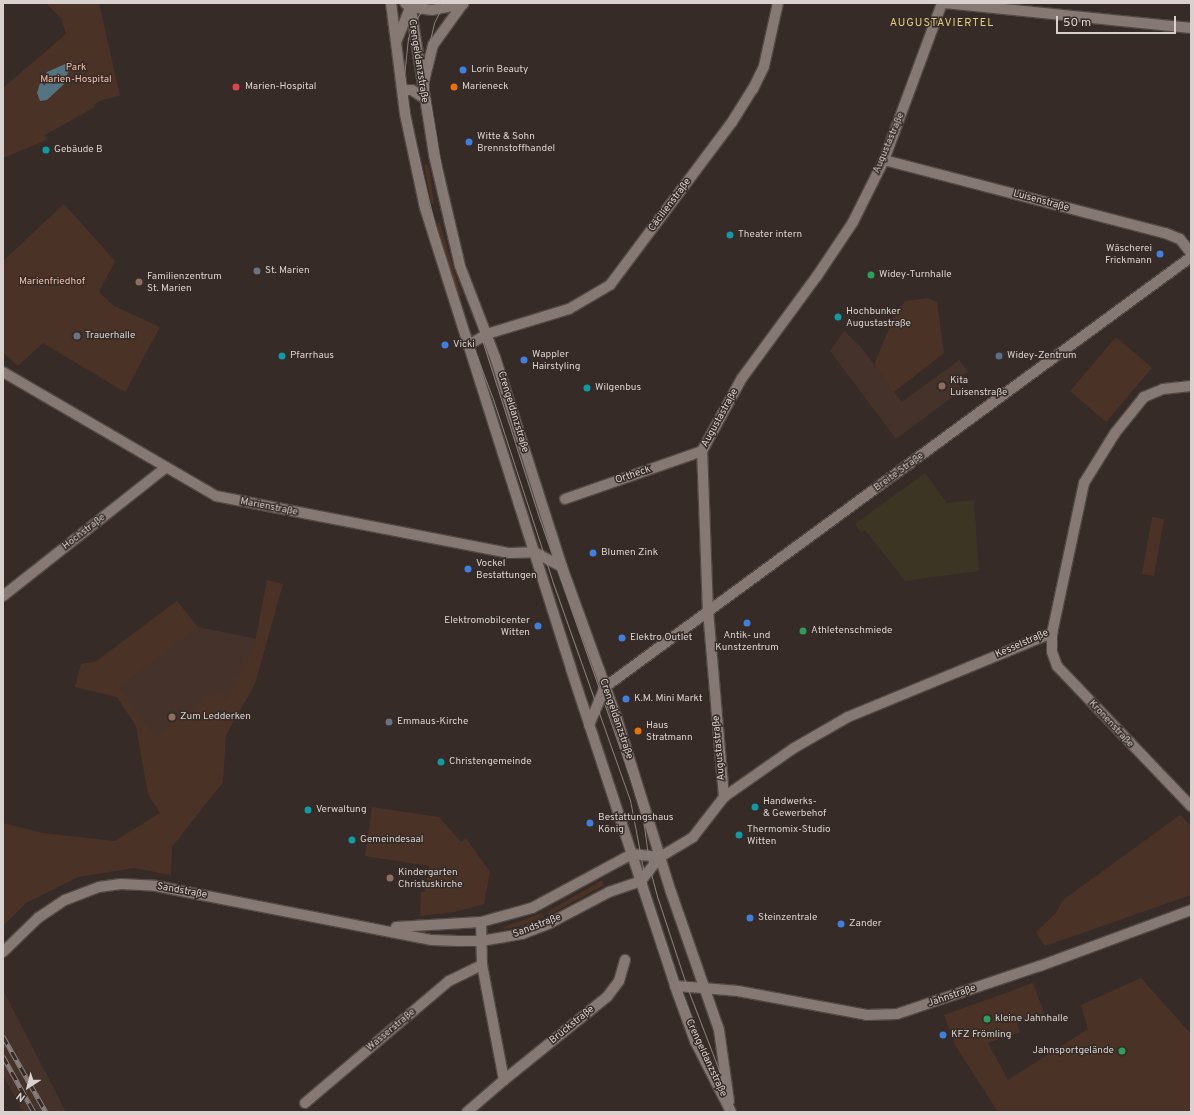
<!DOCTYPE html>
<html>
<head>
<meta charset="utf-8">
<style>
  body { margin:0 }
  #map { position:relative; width:1194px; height:1115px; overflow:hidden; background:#362b27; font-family:Overpass,sans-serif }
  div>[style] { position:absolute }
  .industrial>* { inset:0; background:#3c3524 }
  .built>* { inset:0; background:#44322b }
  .green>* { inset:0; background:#4b3227 }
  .water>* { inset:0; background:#557482 }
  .roads { filter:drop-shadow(1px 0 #524944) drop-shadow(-1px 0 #524944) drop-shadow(0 1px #524944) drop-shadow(0 -1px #524944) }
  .street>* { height:10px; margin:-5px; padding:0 5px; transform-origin:5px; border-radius:5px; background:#867873 }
  .secondary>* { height:10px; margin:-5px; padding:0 5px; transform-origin:5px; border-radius:5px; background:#867873 }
  .tram>* { height:1px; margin:-0.5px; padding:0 0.5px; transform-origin:0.5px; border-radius:0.5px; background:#897f7c }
  .rail>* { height:4.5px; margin-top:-2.25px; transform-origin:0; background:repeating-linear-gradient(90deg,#362b27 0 9px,#897f7c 0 18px); box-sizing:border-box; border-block:1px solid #897f7c }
  .dots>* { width:11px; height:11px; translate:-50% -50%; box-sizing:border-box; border:2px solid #362b27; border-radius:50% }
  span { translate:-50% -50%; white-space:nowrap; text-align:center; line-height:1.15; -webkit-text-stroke:3px #362b27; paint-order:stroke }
  .street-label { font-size:10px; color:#d9d1ce }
  .park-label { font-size:10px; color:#f3bca4 }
  .poi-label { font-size:10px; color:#d9d1ce }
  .left { translate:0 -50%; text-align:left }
  .right { translate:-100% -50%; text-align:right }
  .neighbourhood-label { font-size:11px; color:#e1cd80; letter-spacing:1px }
  .frame { position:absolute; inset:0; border:4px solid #d9d1ce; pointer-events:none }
  .north { position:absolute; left:8px; top:1067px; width:40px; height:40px; -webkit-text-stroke:3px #362b27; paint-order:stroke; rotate:216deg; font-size:11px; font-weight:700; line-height:16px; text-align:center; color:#d9d1ce }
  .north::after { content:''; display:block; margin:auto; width:14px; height:18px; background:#d9d1ce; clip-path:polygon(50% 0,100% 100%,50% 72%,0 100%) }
  .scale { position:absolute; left:1056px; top:16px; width:120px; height:18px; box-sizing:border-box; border:2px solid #d9d1ce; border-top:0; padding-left:5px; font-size:12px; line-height:14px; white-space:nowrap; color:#d9d1ce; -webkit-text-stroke:3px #362b27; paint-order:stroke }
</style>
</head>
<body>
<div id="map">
  <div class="industrial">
    <i style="clip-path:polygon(925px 473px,947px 503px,974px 500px,979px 571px,905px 581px,865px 530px,861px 533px,855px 524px)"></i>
  </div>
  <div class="built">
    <i style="clip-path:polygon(844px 331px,861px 347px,902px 402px,959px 360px,968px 372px,956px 381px,962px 390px,896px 439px,830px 351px)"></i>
    <i style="clip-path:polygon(177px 601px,198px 627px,257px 639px,225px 707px,148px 794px,136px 726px,117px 697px,75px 687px,81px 664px,95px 662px)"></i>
    <i style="clip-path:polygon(3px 990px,66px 1112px,23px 1112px,3px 1075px)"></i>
  </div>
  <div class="green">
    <i style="clip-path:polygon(46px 3px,99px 3px,120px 96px,102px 100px,93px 105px,95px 107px,45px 135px,47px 140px,3px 158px,3px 88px,66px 34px,61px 18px)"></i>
    <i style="clip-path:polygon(424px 164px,428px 165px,429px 168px,434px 204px,431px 203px)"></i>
    <i style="clip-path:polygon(64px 204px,115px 261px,99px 292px,114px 306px,160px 327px,125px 392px,43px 343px,18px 366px,3px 352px,3px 261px)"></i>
    <i style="clip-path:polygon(439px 221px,461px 293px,459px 296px,437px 224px)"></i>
    <i style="clip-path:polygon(928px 298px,937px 302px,944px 353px,894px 392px,874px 365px,893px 319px,905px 301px)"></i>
    <i style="clip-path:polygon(1116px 337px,1152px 368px,1106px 422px,1070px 391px)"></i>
    <i style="clip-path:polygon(1152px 517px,1164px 519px,1154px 576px,1142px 574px)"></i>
    <i style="clip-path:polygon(267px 580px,283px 584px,255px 684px,226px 735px,223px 782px,172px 847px,171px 875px,134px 868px,78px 877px,26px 903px,3px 926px,3px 823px,43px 833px,115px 841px,160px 813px,148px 794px,136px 726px,117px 697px,75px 687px,81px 664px,95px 662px,177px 601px,198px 627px,119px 687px,155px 736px,219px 690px,226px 701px,255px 642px)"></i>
    <i style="clip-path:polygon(372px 807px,439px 817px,461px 842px,466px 838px,490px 872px,484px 904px,455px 912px,420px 916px,421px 892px,425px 892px,429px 866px,365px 856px)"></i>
    <i style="clip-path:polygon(1180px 815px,1191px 826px,1191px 895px,1045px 946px,1036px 932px,1056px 913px,1063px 900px)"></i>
    <i style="clip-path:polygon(602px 880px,604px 885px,549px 915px,547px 912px)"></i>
    <i style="clip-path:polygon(542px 913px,544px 917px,521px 926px,504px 929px,504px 927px)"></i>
    <i style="clip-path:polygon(1141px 978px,1191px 1034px,1191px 1112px,998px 1112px,955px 1045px,944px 1015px,1033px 983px,1044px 1013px,1017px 1023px,1020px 1032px,988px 1043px,1008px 1080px,1088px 1029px,1081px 1005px)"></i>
  </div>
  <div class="water">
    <i style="clip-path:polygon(72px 61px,64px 84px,47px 100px,40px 101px,37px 93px,40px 83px,47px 72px)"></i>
  </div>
  <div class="roads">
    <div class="street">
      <i style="left:945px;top:3px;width:247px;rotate:5.8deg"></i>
      <i style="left:884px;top:160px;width:290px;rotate:14.6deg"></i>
      <i style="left:1165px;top:233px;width:16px;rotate:22deg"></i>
      <i style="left:1180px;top:239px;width:18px;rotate:52deg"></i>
      <i style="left:487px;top:334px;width:86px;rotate:-17deg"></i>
      <i style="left:569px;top:309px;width:48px;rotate:-30.3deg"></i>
      <i style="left:610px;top:285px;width:204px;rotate:-53.2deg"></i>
      <i style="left:732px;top:122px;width:39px;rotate:-58deg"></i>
      <i style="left:753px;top:89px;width:25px;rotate:-64deg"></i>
      <i style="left:764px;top:66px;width:65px;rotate:-77.5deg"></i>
      <i style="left:3px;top:372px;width:246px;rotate:30.2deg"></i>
      <i style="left:216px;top:496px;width:299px;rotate:11deg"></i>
      <i style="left:510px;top:553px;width:24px;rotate:-2deg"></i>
      <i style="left:534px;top:552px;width:32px;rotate:28deg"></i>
      <i style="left:1191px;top:386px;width:28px;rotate:174deg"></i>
      <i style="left:1163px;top:389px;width:21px;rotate:157deg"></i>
      <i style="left:1144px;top:397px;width:46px;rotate:128.9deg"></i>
      <i style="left:1115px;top:433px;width:59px;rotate:121.8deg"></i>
      <i style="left:1084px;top:483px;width:153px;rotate:102deg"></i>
      <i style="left:1052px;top:633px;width:19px;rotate:90deg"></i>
      <i style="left:1052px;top:652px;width:15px;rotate:70deg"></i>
      <i style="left:1057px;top:666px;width:194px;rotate:46.3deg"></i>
      <i style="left:565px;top:499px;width:145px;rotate:-19.3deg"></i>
      <i style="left:3px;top:596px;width:206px;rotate:-38.3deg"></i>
      <i style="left:724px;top:797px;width:186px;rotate:-94.9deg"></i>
      <i style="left:708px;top:612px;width:161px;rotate:-92.1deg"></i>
      <i style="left:702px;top:451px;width:83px;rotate:-61.3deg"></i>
      <i style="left:742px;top:378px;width:127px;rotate:-53.7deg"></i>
      <i style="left:817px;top:276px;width:65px;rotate:-56.3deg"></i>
      <i style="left:853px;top:222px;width:69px;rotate:-63.4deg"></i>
      <i style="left:884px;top:160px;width:167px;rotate:-69.7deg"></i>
      <i style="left:660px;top:857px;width:39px;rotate:-31deg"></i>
      <i style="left:693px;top:837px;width:51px;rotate:-52.2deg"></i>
      <i style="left:724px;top:797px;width:85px;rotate:-35deg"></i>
      <i style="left:794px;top:748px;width:62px;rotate:-29.9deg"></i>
      <i style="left:848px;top:717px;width:221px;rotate:-22.4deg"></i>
      <i style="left:396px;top:927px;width:85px;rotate:-3.4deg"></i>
      <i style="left:481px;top:922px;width:53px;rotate:-15.4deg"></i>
      <i style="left:532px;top:908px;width:114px;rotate:-28.4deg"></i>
      <i style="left:3px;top:952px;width:49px;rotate:-44.2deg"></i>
      <i style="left:38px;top:918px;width:32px;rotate:-34deg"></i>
      <i style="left:65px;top:900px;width:36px;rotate:-21deg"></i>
      <i style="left:99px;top:887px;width:22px;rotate:-8deg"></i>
      <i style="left:121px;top:884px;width:35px;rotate:3deg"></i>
      <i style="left:156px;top:886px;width:281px;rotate:11.1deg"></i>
      <i style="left:432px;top:940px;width:26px;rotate:2deg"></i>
      <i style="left:458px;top:941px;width:23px"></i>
      <i style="left:481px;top:941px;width:42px;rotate:-9.7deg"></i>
      <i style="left:522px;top:934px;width:30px;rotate:-21deg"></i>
      <i style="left:550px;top:923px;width:67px;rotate:-27.7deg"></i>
      <i style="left:609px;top:892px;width:34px;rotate:-19deg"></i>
      <i style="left:703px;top:988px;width:35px;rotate:5deg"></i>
      <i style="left:738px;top:991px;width:131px;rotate:10.5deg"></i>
      <i style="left:867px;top:1015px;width:30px;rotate:-2deg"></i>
      <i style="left:897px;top:1014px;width:151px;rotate:-18.6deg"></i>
      <i style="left:1040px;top:966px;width:161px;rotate:-20.3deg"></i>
      <i style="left:504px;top:1080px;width:132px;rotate:-38.9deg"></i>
      <i style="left:607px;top:997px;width:20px;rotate:-53deg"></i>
      <i style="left:619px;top:981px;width:22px;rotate:-74deg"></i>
      <i style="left:305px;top:1103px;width:189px;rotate:-40.3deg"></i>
      <i style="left:449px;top:981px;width:37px;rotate:-26deg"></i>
      <i style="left:467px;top:1112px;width:49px;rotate:-40.9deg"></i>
      <i style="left:504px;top:1080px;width:117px;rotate:-100.8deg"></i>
      <i style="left:482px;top:965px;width:43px;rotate:-91.3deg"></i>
    </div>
    <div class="secondary">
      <i style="left:391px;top:3px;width:112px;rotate:82.8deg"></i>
      <i style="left:405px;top:114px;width:96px;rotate:78deg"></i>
      <i style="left:425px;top:208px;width:484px;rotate:72.4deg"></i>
      <i style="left:571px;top:669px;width:334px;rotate:71.8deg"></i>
      <i style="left:675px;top:986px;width:59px;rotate:70deg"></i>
      <i style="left:695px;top:1041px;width:80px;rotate:63.1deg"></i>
      <i style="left:405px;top:3px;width:6px;rotate:39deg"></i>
      <i style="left:410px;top:7px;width:22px;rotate:8deg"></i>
      <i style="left:432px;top:10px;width:32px;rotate:-11deg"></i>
      <i style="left:410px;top:3px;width:154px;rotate:81deg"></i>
      <i style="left:434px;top:155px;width:114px;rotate:76.8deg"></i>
      <i style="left:460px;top:266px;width:97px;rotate:69deg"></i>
      <i style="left:495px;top:357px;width:220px;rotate:72.3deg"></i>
      <i style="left:562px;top:567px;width:162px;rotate:70.1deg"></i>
      <i style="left:617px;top:719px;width:181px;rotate:72.7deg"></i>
      <i style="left:671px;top:892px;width:146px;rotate:70.8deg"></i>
      <i style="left:719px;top:1030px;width:72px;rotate:82deg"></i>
      <i style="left:397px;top:40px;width:31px;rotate:-68deg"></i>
      <i style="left:424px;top:81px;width:37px;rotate:-76deg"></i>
      <i style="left:433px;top:45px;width:49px;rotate:-54.1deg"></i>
      <i style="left:403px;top:90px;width:9px"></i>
      <i style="left:412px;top:90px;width:14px;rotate:34deg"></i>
      <i style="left:470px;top:344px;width:20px;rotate:-30deg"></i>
      <i style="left:589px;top:725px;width:41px;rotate:-67.2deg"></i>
      <i style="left:605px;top:687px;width:727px;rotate:-36.27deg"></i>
      <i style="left:632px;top:854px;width:28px;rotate:6deg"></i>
      <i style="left:641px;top:881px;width:31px;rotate:-52deg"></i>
      <i style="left:675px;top:986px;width:28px;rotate:4deg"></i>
    </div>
  </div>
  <div class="tram">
    <i style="left:426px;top:3px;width:27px;rotate:121deg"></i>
    <i style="left:412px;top:26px;width:13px;rotate:108deg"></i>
    <i style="left:408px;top:38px;width:37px;rotate:96deg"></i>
    <i style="left:404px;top:75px;width:48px;rotate:82.9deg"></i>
    <i style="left:410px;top:123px;width:119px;rotate:76.4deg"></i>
    <i style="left:438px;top:239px;width:79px;rotate:73.2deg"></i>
    <i style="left:461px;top:315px;width:90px;rotate:69.1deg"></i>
    <i style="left:493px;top:399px;width:190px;rotate:71.9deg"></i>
    <i style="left:552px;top:580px;width:233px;rotate:70.5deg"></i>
    <i style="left:630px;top:800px;width:91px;rotate:79.2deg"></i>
    <i style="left:647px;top:889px;width:102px;rotate:71.7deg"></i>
    <i style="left:679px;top:986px;width:135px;rotate:68.7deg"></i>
    <i style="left:444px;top:3px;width:22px;rotate:117deg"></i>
    <i style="left:434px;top:23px;width:22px;rotate:103deg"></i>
    <i style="left:429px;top:44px;width:46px;rotate:91.2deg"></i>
    <i style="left:428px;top:90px;width:109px;rotate:80.5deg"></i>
    <i style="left:446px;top:198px;width:65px;rotate:75.7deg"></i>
    <i style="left:462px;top:261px;width:88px;rotate:75.5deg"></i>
    <i style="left:484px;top:346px;width:183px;rotate:72.2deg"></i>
    <i style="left:540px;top:520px;width:279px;rotate:70.7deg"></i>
    <i style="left:632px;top:783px;width:38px;rotate:73deg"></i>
    <i style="left:643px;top:819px;width:51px;rotate:82.2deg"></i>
    <i style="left:650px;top:870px;width:30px;rotate:75deg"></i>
    <i style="left:658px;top:899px;width:93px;rotate:71.8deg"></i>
    <i style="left:687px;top:987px;width:134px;rotate:69deg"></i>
  </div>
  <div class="rail">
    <i style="left:3px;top:1036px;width:87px;rotate:60.5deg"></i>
    <i style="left:3px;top:1056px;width:64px;rotate:61deg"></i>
  </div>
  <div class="dots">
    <i style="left:463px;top:70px;background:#3f7fe0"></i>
    <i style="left:236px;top:87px;background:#e0444e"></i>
    <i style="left:454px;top:87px;background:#e8710a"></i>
    <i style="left:469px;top:142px;background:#3f7fe0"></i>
    <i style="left:46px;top:150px;background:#0f9aa8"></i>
    <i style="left:730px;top:235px;background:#0f9aa8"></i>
    <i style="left:1160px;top:254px;background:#3f7fe0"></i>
    <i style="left:257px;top:271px;background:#6b7280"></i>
    <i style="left:871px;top:275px;background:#2e9e5b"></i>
    <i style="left:139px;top:282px;background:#8d6e63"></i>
    <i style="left:838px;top:317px;background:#0f9aa8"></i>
    <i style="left:77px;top:336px;background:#6b7280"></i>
    <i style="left:445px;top:345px;background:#3f7fe0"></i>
    <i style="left:282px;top:356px;background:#0f9aa8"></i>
    <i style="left:999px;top:356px;background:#5c6f8a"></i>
    <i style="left:524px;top:360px;background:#3f7fe0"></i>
    <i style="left:942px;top:386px;background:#8d6e63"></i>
    <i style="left:587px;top:388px;background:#0f9aa8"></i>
    <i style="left:593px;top:553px;background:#3f7fe0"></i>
    <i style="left:468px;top:569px;background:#3f7fe0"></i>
    <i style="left:747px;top:623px;background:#3f7fe0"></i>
    <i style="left:538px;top:626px;background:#3f7fe0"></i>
    <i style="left:803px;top:631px;background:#2e9e5b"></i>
    <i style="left:622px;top:638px;background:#3f7fe0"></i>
    <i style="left:626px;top:699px;background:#3f7fe0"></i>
    <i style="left:172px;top:717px;background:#8d6e63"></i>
    <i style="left:389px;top:722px;background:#6b7280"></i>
    <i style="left:638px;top:731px;background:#e8710a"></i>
    <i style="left:441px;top:762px;background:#0f9aa8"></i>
    <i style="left:755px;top:807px;background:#0f9aa8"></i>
    <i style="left:308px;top:810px;background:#0f9aa8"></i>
    <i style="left:590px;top:823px;background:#3f7fe0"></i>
    <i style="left:739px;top:835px;background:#0f9aa8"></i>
    <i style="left:352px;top:840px;background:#0f9aa8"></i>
    <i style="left:390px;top:878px;background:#8d6e63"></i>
    <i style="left:750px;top:918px;background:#3f7fe0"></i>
    <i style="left:841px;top:924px;background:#3f7fe0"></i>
    <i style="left:987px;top:1019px;background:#2e9e5b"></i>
    <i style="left:943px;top:1035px;background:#3f7fe0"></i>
    <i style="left:1122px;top:1051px;background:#2e9e5b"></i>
  </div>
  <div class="street-label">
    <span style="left:418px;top:61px;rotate:81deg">Crengeldanzstraße</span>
    <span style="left:889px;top:143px;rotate:-67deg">Augustastraße</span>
    <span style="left:1041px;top:201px;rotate:15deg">Luisenstraße</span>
    <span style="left:670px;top:205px;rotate:-53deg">Cäcilienstraße</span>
    <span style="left:513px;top:412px;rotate:73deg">Crengeldanzstraße</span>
    <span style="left:720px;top:418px;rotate:-61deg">Augustastraße</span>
    <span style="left:899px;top:472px;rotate:-36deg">Breite Straße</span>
    <span style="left:633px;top:475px;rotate:-19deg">Ortheck</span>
    <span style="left:269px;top:507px;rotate:11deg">Marienstraße</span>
    <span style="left:84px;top:532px;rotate:-38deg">Hochstraße</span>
    <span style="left:1022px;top:644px;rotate:-24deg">Kesselstraße</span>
    <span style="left:616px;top:719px;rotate:71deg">Crengeldanzstraße</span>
    <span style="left:1111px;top:724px;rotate:47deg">Kronenstraße</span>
    <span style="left:719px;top:748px;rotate:-95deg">Augustastraße</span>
    <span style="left:182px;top:891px;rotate:10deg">Sandstraße</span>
    <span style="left:537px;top:926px;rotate:-21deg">Sandstraße</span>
    <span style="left:952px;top:996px;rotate:-19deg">Jahnstraße</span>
    <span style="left:572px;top:1025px;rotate:-39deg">Brückstraße</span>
    <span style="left:391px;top:1030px;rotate:-40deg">Wasserstraße</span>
    <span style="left:706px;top:1058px;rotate:65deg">Crengeldanzstraße</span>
  </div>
  <div class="park-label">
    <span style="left:76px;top:73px">Park<br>Marien-Hospital</span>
    <span style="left:52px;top:282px">Marienfriedhof</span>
  </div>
  <div class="poi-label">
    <span class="left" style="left:471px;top:70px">Lorin Beauty</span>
    <span class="left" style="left:245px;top:87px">Marien-Hospital</span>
    <span class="left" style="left:462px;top:87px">Marieneck</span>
    <span class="left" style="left:477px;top:142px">Witte &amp; Sohn<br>Brennstoffhandel</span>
    <span class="left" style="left:54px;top:150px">Gebäude B</span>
    <span class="left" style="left:738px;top:235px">Theater intern</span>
    <span class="right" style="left:1152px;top:254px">Wäscherei<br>Frickmann</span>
    <span class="left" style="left:265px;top:271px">St. Marien</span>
    <span class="left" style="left:879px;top:275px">Widey-Turnhalle</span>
    <span class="left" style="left:147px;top:282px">Familienzentrum<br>St. Marien</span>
    <span class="left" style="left:846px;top:317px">Hochbunker<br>Augustastraße</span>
    <span class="left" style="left:85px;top:336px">Trauerhalle</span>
    <span class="left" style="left:453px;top:345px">Vicki</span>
    <span class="left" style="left:532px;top:360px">Wappler<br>Hairstyling</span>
    <span class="left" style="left:290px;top:356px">Pfarrhaus</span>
    <span class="left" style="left:1007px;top:356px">Widey-Zentrum</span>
    <span class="left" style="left:950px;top:386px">Kita<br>Luisenstraße</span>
    <span class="left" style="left:595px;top:388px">Wilgenbus</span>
    <span class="left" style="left:601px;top:553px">Blumen Zink</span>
    <span class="left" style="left:476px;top:569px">Vockel<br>Bestattungen</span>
    <span class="right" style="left:530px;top:626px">Elektromobilcenter<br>Witten</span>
    <span class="left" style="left:811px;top:631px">Athletenschmiede</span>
    <span style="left:747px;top:641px">Antik- und<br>Kunstzentrum</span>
    <span class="left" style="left:630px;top:638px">Elektro Outlet</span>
    <span class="left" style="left:634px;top:699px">K.M. Mini Markt</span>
    <span class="left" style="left:180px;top:717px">Zum Ledderken</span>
    <span class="left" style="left:397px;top:722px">Emmaus-Kirche</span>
    <span class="left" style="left:646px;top:731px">Haus<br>Stratmann</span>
    <span class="left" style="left:449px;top:762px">Christengemeinde</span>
    <span class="left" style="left:763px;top:807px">Handwerks-<br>&amp; Gewerbehof</span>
    <span class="left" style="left:316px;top:810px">Verwaltung</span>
    <span class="left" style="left:598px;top:823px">Bestattungshaus<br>König</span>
    <span class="left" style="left:747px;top:835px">Thermomix-Studio<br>Witten</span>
    <span class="left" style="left:360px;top:840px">Gemeindesaal</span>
    <span class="left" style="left:398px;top:878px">Kindergarten<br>Christuskirche</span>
    <span class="left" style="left:758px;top:918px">Steinzentrale</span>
    <span class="left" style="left:849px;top:924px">Zander</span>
    <span class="left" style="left:995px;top:1019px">kleine Jahnhalle</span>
    <span class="left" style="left:951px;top:1035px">KFZ Frömling</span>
    <span class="right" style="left:1114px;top:1051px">Jahnsportgelände</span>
  </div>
  <div class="neighbourhood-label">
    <span style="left:942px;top:23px">AUGUSTAVIERTEL</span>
  </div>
  <div class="frame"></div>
  <div class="north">N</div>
  <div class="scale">50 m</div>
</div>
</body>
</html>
